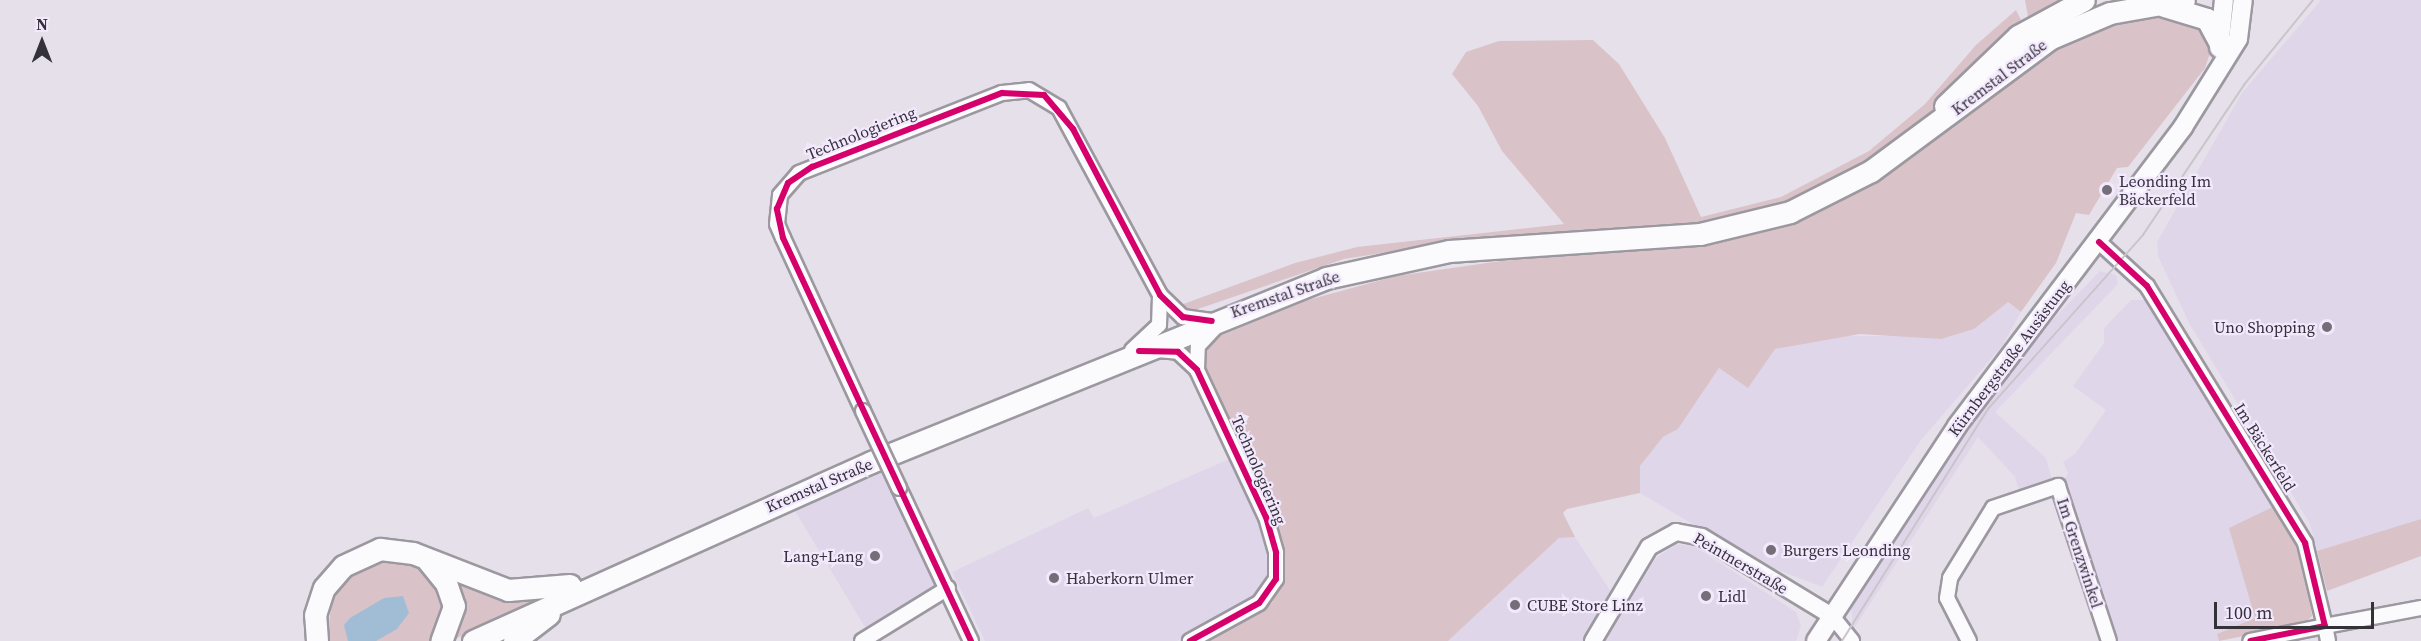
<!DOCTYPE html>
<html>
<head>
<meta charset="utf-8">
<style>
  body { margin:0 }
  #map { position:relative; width:2421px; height:641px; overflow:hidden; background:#e6e0eb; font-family:"Source Serif 4",serif }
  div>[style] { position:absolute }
  .built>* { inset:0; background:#e0d6ea }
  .green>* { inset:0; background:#d9c3c8 }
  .water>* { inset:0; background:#a1bdd5 }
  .roads { filter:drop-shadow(2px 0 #9c98a0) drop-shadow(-2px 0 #9c98a0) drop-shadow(0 2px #9c98a0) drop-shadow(0 -2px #9c98a0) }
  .minor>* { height:14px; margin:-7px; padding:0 7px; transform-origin:7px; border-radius:7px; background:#fbfafc }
  .tertiary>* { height:16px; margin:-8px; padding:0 8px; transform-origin:8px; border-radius:8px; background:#fbfafc }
  .secondary>* { height:18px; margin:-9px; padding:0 9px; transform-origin:9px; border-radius:9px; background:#fbfafc }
  .primary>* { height:21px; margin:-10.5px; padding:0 10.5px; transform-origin:10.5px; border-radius:10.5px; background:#fbfafc }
  .tram>* { height:1.5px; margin:-0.75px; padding:0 0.75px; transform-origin:0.75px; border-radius:0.75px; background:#c8c6ca }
  .bridges { filter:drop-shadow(2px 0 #9c98a0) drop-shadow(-2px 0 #9c98a0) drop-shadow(0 2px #9c98a0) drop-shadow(0 -2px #9c98a0) }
  .minor-bridge>* { height:14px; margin:-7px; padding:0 7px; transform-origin:7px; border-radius:7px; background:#fbfafc }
  .cycleway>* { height:6px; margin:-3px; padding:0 3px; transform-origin:3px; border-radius:3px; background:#d6006c }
  .dots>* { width:16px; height:16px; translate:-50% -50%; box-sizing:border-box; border:3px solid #f3e9fe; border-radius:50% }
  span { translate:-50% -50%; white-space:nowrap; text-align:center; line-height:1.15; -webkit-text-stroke:4.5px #f3e9fe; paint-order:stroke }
  .street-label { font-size:16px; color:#353139 }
  .poi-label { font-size:16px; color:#353139 }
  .left { translate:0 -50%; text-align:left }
  .right { translate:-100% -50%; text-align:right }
  .north { position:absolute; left:12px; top:12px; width:60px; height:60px; -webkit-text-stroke:4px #f3e9fe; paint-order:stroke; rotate:0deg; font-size:16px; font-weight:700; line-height:24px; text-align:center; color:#353139 }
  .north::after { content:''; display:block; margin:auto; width:21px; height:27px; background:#353139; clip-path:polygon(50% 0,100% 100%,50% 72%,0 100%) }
  .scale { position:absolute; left:2214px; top:602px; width:160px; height:27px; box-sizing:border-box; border:3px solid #353139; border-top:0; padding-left:8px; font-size:18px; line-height:21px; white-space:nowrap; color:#353139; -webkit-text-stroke:4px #f3e9fe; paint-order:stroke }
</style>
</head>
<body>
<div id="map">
  <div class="built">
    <i style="clip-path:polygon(2321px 0,2421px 0,2421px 519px,2317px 551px,2310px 524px,2189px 323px,2158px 256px,2157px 242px,2242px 93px)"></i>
    <i style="clip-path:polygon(2100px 271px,2116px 275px,2118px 284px,1995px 412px,2046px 458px,2053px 483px,2019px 491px,2015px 477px,1978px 437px,1853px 630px,1851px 608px,1992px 382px)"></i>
    <i style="clip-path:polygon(2131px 300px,2144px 300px,2152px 308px,2277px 505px,2248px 593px,2255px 618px,2217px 634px,2219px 641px,2117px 641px,2063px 481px,2068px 473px,2063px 462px,2075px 454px,2106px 410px,2073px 386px,2104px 343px,2104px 328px)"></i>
    <i style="clip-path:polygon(2008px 302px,2021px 312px,2002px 346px,1921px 440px,1822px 587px,1757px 562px,1640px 493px,1640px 466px,1663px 437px,1678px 429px,1719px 368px,1748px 387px,1775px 349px,1832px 336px,1887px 336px)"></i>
    <i style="clip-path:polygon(1234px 457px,1269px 555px,1269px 577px,1258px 596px,1177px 641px,985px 641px,952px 572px,1088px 508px,1094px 518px)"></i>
    <i style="clip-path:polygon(881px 471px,941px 593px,872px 639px,795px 511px)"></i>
    <i style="clip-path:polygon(1575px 537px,1613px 595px,1584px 641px,1448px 641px,1559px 538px)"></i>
    <i style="clip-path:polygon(1677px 544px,1694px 546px,1796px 612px,1801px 626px,1796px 641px,1603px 641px,1656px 558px)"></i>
  </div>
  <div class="green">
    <i style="clip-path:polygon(2025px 0,2060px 0,2028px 17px)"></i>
    <i style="clip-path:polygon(2016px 10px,2022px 22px,1917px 126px,1817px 193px,1737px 219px,1478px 238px,1344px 259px,1192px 311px,1178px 306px,1295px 263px,1357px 247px,1564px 224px,1502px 151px,1478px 106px,1452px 74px,1466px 52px,1499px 41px,1593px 40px,1619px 64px,1665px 138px,1701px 217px,1781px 197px,1869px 151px,1925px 104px,1976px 45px)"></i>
    <i style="clip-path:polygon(2168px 15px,2194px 18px,2212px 47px,2205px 68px,2128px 167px,2117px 168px,2089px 215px,2076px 213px,2056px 263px,2021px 312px,2008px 302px,1974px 329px,1941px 339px,1860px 334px,1775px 349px,1748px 388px,1719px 368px,1678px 429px,1663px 437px,1640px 466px,1640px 493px,1567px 509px,1563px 513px,1575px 537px,1559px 538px,1448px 641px,1205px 641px,1272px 603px,1285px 568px,1285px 553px,1203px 362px,1204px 347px,1213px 339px,1308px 300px,1396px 276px,1501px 261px,1717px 243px,1808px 217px,1889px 172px,2053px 47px,2109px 25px)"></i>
    <i style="clip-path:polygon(2277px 505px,2305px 562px,2312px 616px,2304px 624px,2219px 641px,2217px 634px,2255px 618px,2229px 528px)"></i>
    <i style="clip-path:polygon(2421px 519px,2421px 556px,2327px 591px,2317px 551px)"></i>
    <i style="clip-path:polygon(388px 558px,423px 567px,436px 580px,446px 612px,434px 641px,327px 641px,333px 590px,364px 562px)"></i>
    <i style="clip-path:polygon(449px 575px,492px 595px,539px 598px,451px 641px,463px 610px)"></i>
  </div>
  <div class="water">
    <i style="clip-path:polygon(403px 596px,409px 613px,397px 629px,376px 641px,348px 641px,344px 625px,350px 618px,384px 598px)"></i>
  </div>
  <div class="roads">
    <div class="minor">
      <i style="left:2099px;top:242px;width:65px;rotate:42.5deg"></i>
      <i style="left:2147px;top:286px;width:302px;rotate:58.4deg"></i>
      <i style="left:2305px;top:543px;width:85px;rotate:76.5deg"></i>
      <i style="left:2325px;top:626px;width:76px;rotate:168.7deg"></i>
      <i style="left:1132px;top:350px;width:37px;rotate:-43deg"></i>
      <i style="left:1159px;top:325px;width:30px;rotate:-88deg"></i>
      <i style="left:1157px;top:350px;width:21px;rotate:5deg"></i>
      <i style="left:1178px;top:352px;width:26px;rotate:43deg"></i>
      <i style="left:1197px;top:370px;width:162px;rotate:64.9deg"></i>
      <i style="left:1266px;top:517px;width:37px;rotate:74deg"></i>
      <i style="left:1276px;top:553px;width:26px;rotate:90deg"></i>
      <i style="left:1276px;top:579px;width:29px;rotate:125deg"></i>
      <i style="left:1259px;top:603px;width:79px;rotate:151.2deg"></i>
      <i style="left:1197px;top:370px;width:24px;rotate:-88deg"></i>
      <i style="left:1198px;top:346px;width:25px;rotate:-47deg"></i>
      <i style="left:863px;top:411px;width:191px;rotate:-114.8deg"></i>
      <i style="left:783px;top:238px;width:15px;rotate:-113deg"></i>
      <i style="left:777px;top:224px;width:29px;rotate:-84deg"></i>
      <i style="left:780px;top:195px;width:29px;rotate:-49deg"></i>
      <i style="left:799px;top:173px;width:218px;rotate:-21.5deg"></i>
      <i style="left:1002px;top:93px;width:27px;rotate:-6deg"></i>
      <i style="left:1029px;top:90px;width:35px;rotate:31deg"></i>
      <i style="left:1059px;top:108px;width:213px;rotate:61.6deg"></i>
      <i style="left:1160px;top:295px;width:32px;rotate:44deg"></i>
      <i style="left:1183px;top:317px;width:29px;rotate:8deg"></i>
      <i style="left:899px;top:488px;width:169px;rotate:64.8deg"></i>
      <i style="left:1832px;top:616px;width:32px;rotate:51deg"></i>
      <i style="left:862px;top:641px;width:101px;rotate:-31.6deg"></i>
      <i style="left:1969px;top:641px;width:48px;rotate:-117.1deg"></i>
      <i style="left:1947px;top:598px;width:20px;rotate:-81deg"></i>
      <i style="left:1950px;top:578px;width:82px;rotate:-58.4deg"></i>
      <i style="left:1993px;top:508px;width:69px;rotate:-18.7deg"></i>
      <i style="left:2058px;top:486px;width:163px;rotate:71.8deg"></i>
      <i style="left:2328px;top:641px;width:15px;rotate:-101deg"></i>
      <i style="left:2325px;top:626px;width:98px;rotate:-10.6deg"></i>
    </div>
    <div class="tertiary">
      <i style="left:1593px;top:641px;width:109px;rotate:-59.2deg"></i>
      <i style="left:1649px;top:547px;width:31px;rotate:-29deg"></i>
      <i style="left:1676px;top:532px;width:26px;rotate:11deg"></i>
      <i style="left:1702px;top:537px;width:152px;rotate:31.3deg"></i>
    </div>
    <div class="secondary">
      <i style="left:2219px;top:48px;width:48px;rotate:-84.1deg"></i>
      <i style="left:1816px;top:641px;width:257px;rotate:-56.7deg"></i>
      <i style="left:1957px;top:426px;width:375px;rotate:-52.9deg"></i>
      <i style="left:2183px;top:127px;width:104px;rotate:-58deg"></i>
      <i style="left:2238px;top:39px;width:39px;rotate:-83deg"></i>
    </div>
    <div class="primary">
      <i style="left:2164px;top:6px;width:45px;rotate:16.8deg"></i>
      <i style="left:2207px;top:19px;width:27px;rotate:62deg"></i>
      <i style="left:1945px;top:106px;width:101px;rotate:-43.8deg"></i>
      <i style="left:2018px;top:36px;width:75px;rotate:-28.6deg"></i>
      <i style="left:428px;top:561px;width:28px;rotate:51deg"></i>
      <i style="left:446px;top:583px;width:24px;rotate:71deg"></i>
      <i style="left:454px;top:606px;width:37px;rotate:110deg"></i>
      <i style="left:317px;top:641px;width:26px;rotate:-94deg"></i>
      <i style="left:315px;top:615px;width:28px;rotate:-72deg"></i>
      <i style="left:324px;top:588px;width:29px;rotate:-49deg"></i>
      <i style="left:343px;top:566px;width:41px;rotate:-24.7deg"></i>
      <i style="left:380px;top:549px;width:33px;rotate:7deg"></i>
      <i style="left:413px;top:553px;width:102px;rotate:21.3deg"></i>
      <i style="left:508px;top:590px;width:62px;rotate:-4.6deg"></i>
      <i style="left:473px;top:641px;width:436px;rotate:-24.2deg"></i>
      <i style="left:871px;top:462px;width:491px;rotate:-22deg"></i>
      <i style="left:1326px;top:278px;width:126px;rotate:-12.4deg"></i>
      <i style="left:1449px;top:251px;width:252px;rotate:-3.9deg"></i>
      <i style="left:1700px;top:234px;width:93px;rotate:-13.7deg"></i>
      <i style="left:1790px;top:212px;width:91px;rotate:-26.8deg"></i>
      <i style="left:1871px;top:171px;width:224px;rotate:-36.5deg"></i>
      <i style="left:2051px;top:38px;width:64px;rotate:-23deg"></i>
      <i style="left:2110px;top:13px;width:75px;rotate:-10deg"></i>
      <i style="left:514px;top:641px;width:44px;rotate:-37.6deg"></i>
    </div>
  </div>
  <div class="tram">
    <i style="left:1842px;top:641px;width:275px;rotate:-57.8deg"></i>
    <i style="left:1989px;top:408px;width:232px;rotate:-48.3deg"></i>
    <i style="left:2143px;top:235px;width:181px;rotate:-56deg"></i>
    <i style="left:2244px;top:85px;width:109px;rotate:-50.9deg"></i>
  </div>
  <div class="bridges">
    <div class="minor-bridge">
      <i style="left:863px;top:411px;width:85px;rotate:64.9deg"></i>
    </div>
  </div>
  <div class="cycleway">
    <i style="left:2099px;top:242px;width:65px;rotate:42.5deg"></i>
    <i style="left:2147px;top:286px;width:302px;rotate:58.4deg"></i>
    <i style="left:2305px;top:543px;width:85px;rotate:76.5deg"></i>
    <i style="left:2325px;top:626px;width:76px;rotate:168.7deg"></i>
    <i style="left:1139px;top:351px;width:39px;rotate:1deg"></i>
    <i style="left:1178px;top:352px;width:26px;rotate:43deg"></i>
    <i style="left:1197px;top:370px;width:162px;rotate:64.9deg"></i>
    <i style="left:1266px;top:517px;width:37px;rotate:74deg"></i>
    <i style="left:1276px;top:553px;width:26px;rotate:90deg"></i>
    <i style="left:1276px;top:579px;width:29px;rotate:125deg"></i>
    <i style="left:1259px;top:603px;width:79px;rotate:151.2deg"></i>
    <i style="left:971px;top:641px;width:445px;rotate:-115deg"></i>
    <i style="left:783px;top:238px;width:30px;rotate:-102deg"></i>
    <i style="left:777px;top:209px;width:28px;rotate:-67deg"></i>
    <i style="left:788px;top:183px;width:29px;rotate:-34deg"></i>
    <i style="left:812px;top:167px;width:204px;rotate:-21.3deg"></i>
    <i style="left:1002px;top:93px;width:42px;rotate:2.7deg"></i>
    <i style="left:1044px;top:95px;width:45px;rotate:49.5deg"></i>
    <i style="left:1073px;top:129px;width:187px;rotate:62.3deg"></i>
    <i style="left:1160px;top:295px;width:32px;rotate:44deg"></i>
    <i style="left:1183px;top:317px;width:29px;rotate:8deg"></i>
  </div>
  <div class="dots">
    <i style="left:2107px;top:190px;background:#736e77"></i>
    <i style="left:2327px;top:327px;background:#736e77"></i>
    <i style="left:1771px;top:550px;background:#736e77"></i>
    <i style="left:875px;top:556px;background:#736e77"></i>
    <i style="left:1054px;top:578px;background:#736e77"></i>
    <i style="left:1706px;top:596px;background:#736e77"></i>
    <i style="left:1515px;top:605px;background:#736e77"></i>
  </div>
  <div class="street-label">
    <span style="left:1999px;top:77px;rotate:-37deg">Kremstal Straße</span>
    <span style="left:861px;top:133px;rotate:-22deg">Technologiering</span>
    <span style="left:1285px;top:294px;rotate:-19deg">Kremstal Straße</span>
    <span style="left:2009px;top:358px;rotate:-53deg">Kürnbergstraße Ausästung</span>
    <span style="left:2265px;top:447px;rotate:58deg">Im Bäckerfeld</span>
    <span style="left:1259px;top:470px;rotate:67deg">Technologiering</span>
    <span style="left:819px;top:485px;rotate:-23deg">Kremstal Straße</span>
    <span style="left:2080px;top:553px;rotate:72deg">Im Grenzwinkel</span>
    <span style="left:1741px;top:563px;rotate:30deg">Peintnerstraße</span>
  </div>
  <div class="poi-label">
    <span class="left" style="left:2119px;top:190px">Leonding Im<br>Bäckerfeld</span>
    <span class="right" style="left:2315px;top:327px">Uno Shopping</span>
    <span class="left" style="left:1783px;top:550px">Burgers Leonding</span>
    <span class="right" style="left:863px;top:556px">Lang+Lang</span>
    <span class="left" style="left:1066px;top:578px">Haberkorn Ulmer</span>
    <span class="left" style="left:1718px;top:596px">Lidl</span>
    <span class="left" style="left:1527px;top:605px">CUBE Store Linz</span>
  </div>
  <div class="north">N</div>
  <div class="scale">100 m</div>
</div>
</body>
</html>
